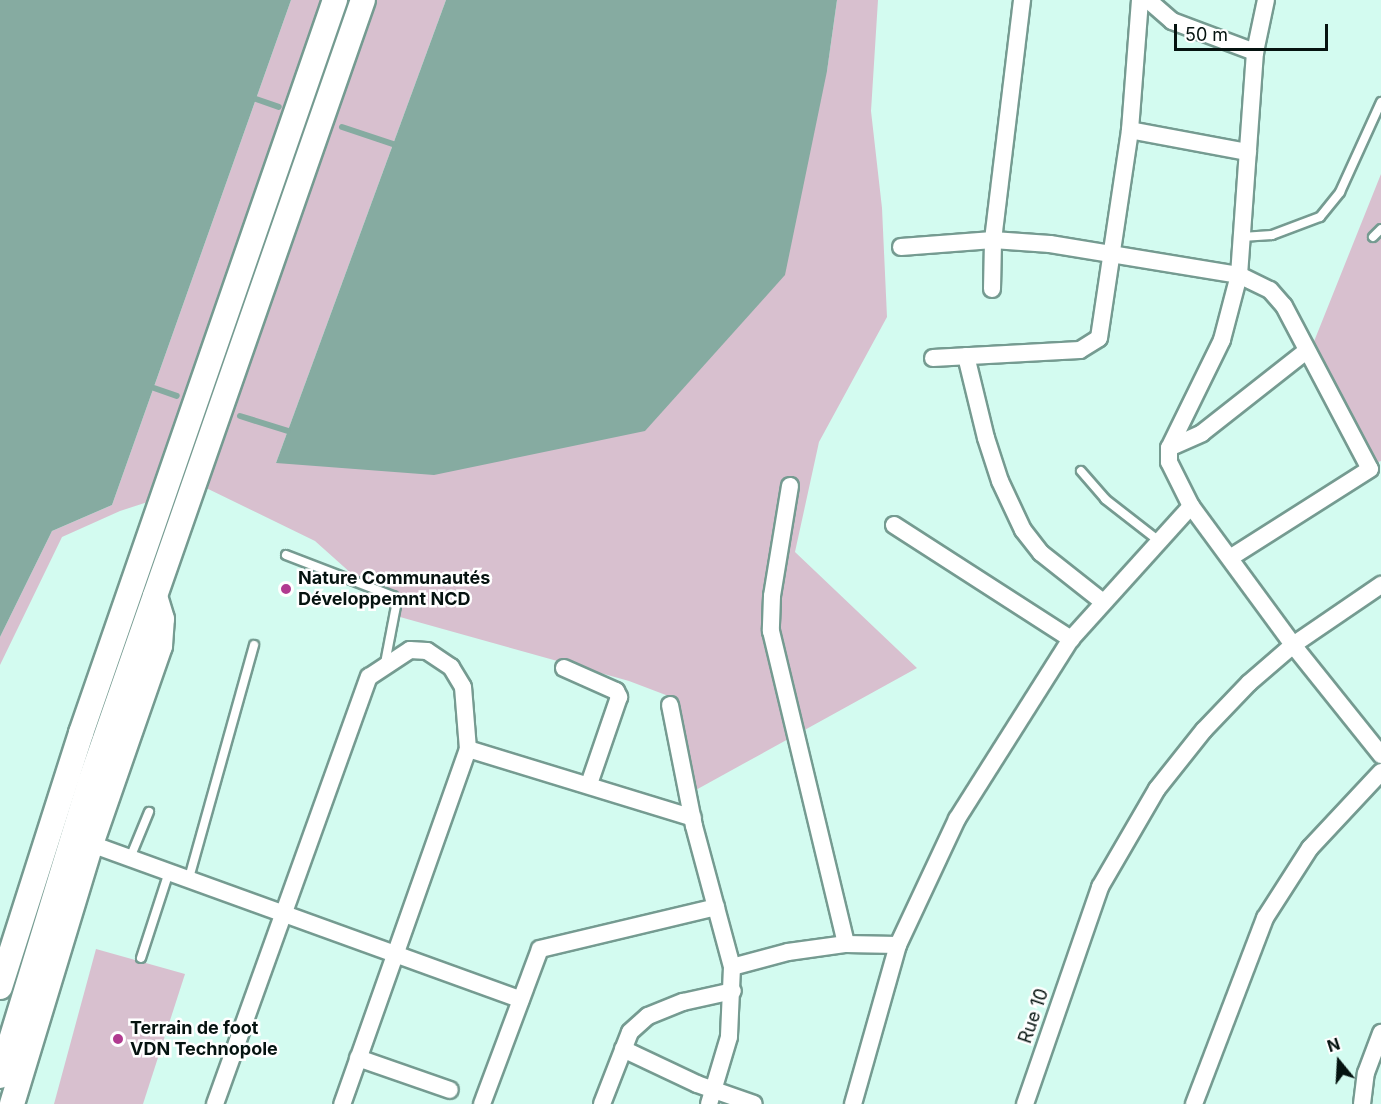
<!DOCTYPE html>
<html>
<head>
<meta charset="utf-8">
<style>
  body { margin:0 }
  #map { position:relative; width:1381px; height:1104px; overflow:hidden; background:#d3fbf0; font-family:Inter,sans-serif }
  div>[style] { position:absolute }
  .green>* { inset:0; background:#d8c0cf }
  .water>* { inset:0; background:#86aba1 }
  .stream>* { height:6px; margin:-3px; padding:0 3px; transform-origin:3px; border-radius:3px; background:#86aba1 }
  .roads { filter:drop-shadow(2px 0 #759b91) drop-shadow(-2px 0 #759b91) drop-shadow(0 2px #759b91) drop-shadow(0 -2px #759b91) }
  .service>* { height:8px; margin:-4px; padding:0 4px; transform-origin:4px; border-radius:4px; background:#fff }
  .minor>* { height:16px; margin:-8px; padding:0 8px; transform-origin:8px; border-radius:8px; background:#fff }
  .secondary>* { height:24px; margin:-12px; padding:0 12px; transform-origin:12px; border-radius:12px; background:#fff }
  .dots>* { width:16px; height:16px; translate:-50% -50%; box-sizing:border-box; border:3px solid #fff; border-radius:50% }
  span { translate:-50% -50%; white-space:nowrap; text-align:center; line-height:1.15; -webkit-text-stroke:5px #fff; paint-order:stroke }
  .poi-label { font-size:18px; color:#051310; font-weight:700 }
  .left { translate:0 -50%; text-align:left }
  .street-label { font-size:18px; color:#051310 }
  .north { position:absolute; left:1309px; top:1032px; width:60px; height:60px; -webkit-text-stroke:4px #fff; paint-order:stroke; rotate:342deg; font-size:16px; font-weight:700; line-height:24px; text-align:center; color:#051310 }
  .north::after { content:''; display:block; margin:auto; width:21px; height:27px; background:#051310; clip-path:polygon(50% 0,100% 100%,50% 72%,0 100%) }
  .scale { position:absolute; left:1174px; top:24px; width:154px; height:27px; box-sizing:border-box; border:3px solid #051310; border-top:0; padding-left:8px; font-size:18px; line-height:21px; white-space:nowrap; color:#051310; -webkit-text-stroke:4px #fff; paint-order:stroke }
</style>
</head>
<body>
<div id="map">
  <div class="green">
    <i style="clip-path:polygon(291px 0,446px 0,276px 463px,827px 71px,837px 0,878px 0,871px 111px,882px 208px,887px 317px,819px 442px,795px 552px,917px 668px,694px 791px,679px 700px,629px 681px,400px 617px,315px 541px,200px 485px,120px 511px,62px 537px,0 665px,0 637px,52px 531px,112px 505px)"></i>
    <i style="clip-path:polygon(1381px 174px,1381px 461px,1370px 465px,1311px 349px)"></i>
    <i style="clip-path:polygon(96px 949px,185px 974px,143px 1104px,54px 1104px)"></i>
  </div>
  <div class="water">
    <i style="clip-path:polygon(0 0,291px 0,112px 505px,52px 531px,0 637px)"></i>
    <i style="clip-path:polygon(446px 0,837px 0,827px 71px,785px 275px,645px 431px,434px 475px,276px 463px)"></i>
  </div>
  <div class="stream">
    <i style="left:256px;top:99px;width:24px;rotate:19deg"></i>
    <i style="left:342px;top:127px;width:54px;rotate:18.4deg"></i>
    <i style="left:154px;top:388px;width:24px;rotate:19deg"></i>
    <i style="left:240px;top:416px;width:50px;rotate:17.4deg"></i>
  </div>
  <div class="roads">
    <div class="service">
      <i style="left:1242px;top:237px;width:30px;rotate:-4deg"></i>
      <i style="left:1272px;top:235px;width:51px;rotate:-20.6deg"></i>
      <i style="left:1320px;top:217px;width:32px;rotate:-51deg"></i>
      <i style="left:1340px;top:192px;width:99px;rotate:-65.5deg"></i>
      <i style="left:1373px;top:237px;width:11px;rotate:-45deg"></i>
      <i style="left:1081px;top:471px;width:37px;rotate:49deg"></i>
      <i style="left:1105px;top:499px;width:68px;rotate:37.9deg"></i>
      <i style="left:286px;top:555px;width:115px;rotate:21deg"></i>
      <i style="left:393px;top:596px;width:10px;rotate:73deg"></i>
      <i style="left:396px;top:606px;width:58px;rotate:100.9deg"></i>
      <i style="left:130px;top:858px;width:50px;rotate:-67.6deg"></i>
      <i style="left:189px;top:878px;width:242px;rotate:-74.4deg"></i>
      <i style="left:141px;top:958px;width:90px;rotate:-72deg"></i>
    </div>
    <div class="minor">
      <i style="left:1148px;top:0;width:32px;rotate:41deg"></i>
      <i style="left:1172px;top:21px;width:89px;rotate:20.5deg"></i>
      <i style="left:1255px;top:52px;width:224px;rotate:94.1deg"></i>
      <i style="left:1239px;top:275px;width:67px;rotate:104.7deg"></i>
      <i style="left:1222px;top:340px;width:120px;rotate:116.1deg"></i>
      <i style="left:1169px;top:448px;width:14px;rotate:90deg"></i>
      <i style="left:1169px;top:462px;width:49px;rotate:63.4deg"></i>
      <i style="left:1191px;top:506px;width:172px;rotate:53.7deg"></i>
      <i style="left:1293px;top:645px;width:141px;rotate:51.3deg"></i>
      <i style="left:1255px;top:52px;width:53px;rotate:-78.1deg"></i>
      <i style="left:1130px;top:130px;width:120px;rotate:10.6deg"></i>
      <i style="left:901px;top:247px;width:92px;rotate:-4.4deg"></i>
      <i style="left:993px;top:240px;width:57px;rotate:4deg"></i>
      <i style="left:1050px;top:244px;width:192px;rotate:9.3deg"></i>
      <i style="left:1239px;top:275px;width:34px;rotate:26deg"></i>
      <i style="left:1270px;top:290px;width:21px;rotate:49deg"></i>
      <i style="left:1284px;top:306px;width:184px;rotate:62.2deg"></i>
      <i style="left:1370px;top:469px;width:166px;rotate:147.6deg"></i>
      <i style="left:992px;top:289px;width:49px;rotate:-88.8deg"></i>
      <i style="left:993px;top:240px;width:242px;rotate:-83.1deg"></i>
      <i style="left:966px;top:356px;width:84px;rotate:76.3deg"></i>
      <i style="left:986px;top:438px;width:45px;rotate:72deg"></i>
      <i style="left:1000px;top:481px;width:54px;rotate:64.9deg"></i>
      <i style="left:1023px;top:530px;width:29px;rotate:52deg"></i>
      <i style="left:1041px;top:553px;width:79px;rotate:38.3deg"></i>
      <i style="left:933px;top:358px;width:147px;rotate:-3.1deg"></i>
      <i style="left:1080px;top:350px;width:22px;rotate:-32deg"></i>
      <i style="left:1099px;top:338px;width:210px;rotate:-81.5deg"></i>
      <i style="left:1130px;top:130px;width:130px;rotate:-85.6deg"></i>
      <i style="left:1169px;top:448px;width:36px;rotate:-24deg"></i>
      <i style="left:1202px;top:433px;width:131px;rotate:-38.2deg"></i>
      <i style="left:790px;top:486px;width:111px;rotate:99.3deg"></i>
      <i style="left:772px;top:596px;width:35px;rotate:92deg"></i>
      <i style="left:771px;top:631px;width:322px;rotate:76.5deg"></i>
      <i style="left:894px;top:525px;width:211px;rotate:32.8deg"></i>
      <i style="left:564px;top:668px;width:57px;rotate:23.9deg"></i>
      <i style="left:616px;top:691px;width:7px;rotate:63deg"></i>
      <i style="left:619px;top:697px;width:92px;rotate:109deg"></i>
      <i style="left:670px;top:705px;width:123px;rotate:78.8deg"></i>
      <i style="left:694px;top:826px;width:146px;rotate:74.9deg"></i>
      <i style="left:732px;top:967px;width:70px;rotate:92.5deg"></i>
      <i style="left:729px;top:1037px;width:70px;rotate:106.6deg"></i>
      <i style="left:468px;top:749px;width:235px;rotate:17deg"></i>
      <i style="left:91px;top:844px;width:457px;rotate:19.9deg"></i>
      <i style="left:732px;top:967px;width:58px;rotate:-15deg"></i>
      <i style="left:788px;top:952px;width:59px;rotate:-7.9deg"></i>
      <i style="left:846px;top:944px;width:52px;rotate:1.1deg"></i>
      <i style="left:623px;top:1049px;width:82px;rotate:25.3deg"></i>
      <i style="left:697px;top:1084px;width:60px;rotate:19.3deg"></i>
      <i style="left:358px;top:1058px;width:97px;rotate:19.2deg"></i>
      <i style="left:215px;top:1104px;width:454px;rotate:-70.2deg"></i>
      <i style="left:369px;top:677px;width:49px;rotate:-33.4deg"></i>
      <i style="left:410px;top:650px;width:17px;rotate:3deg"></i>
      <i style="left:427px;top:651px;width:29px;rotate:34deg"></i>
      <i style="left:451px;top:667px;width:23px;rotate:59deg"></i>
      <i style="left:463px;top:687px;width:62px;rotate:85.4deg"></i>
      <i style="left:468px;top:749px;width:377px;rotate:109.5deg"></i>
      <i style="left:482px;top:1104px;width:165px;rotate:-69.5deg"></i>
      <i style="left:540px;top:949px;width:181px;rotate:-13.4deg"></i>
      <i style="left:602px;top:1104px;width:77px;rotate:-68.7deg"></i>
      <i style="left:630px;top:1032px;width:24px;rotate:-42deg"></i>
      <i style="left:648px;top:1016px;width:38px;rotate:-22deg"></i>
      <i style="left:683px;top:1002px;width:51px;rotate:-12.4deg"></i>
      <i style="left:853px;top:1104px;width:165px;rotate:-74.2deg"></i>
      <i style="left:898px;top:945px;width:139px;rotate:-64.9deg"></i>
      <i style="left:957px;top:819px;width:213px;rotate:-57.7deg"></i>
      <i style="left:1071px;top:639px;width:179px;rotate:-47.9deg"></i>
      <i style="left:1025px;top:1104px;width:230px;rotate:-70.9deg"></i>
      <i style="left:1100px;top:887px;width:113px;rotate:-59.8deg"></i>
      <i style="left:1157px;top:789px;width:75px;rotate:-51.5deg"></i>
      <i style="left:1204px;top:730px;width:65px;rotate:-46.2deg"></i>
      <i style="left:1249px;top:683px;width:58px;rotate:-40.8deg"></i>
      <i style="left:1293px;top:645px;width:107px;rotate:-34.3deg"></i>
      <i style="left:1194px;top:1104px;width:199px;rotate:-69.1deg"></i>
      <i style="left:1265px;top:918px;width:83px;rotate:-57.3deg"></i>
      <i style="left:1310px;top:848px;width:104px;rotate:-46.9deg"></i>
      <i style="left:1362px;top:1104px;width:31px;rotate:-83deg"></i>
      <i style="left:1366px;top:1073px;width:43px;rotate:-69.4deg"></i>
    </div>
    <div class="secondary">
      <i style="left:0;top:987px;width:267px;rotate:-72.3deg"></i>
      <i style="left:81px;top:733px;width:776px;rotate:-70.89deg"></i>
      <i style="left:0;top:1076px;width:307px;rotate:-73deg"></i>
      <i style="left:90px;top:782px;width:828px;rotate:-70.76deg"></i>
      <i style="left:12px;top:1104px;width:272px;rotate:-73.1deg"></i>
      <i style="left:91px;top:844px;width:210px;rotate:-70.8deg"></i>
      <i style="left:160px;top:646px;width:27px;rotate:-86deg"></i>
      <i style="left:162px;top:619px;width:24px;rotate:-107deg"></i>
    </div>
  </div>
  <div class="dots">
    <i style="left:286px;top:589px;background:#b13a90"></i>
    <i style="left:118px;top:1039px;background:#b13a90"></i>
  </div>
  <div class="poi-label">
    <span class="left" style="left:298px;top:589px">Nature Communautés<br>Développemnt NCD</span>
    <span class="left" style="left:130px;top:1039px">Terrain de foot<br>VDN Technopole</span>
  </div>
  <div class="street-label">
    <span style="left:1034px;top:1016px;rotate:-71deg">Rue 10</span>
  </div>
  <div class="north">N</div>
  <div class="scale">50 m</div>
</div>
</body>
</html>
